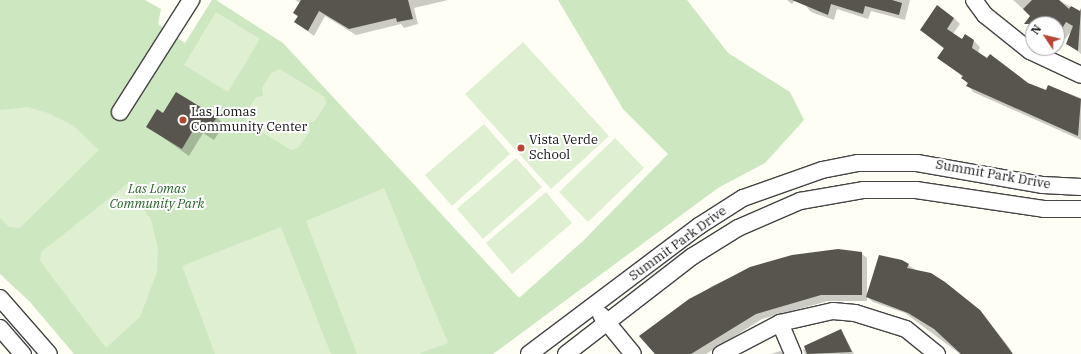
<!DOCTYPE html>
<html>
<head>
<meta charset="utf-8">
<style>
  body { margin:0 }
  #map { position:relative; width:1081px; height:354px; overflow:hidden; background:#fefef5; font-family:"IBM Plex Serif",serif }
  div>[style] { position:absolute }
  .green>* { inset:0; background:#cde7c0 }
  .pitch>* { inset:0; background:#dfefd1 }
  .shadow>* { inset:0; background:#0003 }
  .building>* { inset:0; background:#58544e }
  .roads { filter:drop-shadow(1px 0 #444) drop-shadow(-1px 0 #444) drop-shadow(0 1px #444) drop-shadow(0 -1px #444) }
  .minor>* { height:16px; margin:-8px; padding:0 8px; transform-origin:8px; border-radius:8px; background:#fff }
  .dots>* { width:11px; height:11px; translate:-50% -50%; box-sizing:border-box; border:2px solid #fff; border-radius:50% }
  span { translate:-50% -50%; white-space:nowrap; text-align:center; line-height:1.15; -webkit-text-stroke:4px #fff; paint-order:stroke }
  .poi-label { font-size:13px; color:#111 }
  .left { translate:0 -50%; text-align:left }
  .street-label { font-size:13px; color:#111 }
  .park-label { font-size:13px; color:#276425; font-style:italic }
  .north { position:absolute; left:1025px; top:16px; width:40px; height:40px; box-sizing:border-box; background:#fff; border:1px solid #a0a0a0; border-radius:50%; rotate:305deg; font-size:11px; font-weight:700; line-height:16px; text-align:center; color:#111 }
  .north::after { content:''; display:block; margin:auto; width:14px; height:18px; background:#b64533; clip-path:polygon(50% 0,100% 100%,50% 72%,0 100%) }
</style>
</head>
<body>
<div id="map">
  <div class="green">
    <i style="clip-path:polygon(0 0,145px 0,161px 9px,158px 24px,185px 43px,212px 0,216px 0,283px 43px,519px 298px,584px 240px,668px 154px,623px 109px,558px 0,687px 0,728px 53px,790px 92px,804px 120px,765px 163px,718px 188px,493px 354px,74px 354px,30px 302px,0 274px)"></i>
  </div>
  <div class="pitch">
    <i style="clip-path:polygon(216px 12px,260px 39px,228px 92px,184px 65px)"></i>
    <i style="clip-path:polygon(523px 42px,609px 136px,551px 189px,465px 94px)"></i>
    <i style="clip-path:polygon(280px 69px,325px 97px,326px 104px,315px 121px,308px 123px,310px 131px,298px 148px,291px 150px,247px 123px,245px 115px,256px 97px,263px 96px,262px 88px,271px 73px)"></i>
    <i style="clip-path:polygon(27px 107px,48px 113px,74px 126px,99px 150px,20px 228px,9px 227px,0 218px,0 110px)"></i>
    <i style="clip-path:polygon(484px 124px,510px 154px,452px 206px,425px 175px)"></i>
    <i style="clip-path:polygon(615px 138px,644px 168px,588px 222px,559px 192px)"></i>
    <i style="clip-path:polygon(516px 158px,542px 187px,483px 239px,457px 209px)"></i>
    <i style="clip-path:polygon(127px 184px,151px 220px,158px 248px,157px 272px,140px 317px,106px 348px,40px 261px,41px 252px)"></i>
    <i style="clip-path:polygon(384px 188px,448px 343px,418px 354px,357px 354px,306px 221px)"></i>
    <i style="clip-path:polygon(546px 192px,572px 223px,512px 274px,486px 243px)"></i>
    <i style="clip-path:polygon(281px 227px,331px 354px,215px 354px,182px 266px)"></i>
  </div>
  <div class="shadow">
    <i style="clip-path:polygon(295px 0,448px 0,414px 8px,418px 24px,404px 28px,401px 24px,356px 35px,325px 16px,314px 36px,295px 22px,298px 17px,294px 13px,300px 3px)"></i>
    <i style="clip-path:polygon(787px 0,795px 0,792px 4px)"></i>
    <i style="clip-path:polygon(807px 0,910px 0,905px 20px,871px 11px,868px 19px,837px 9px,834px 20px,811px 12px,806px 6px)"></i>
    <i style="clip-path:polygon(1013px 0,1059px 0,1081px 13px,1081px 54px,1067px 43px,1073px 29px,1065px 39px,1057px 35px,1057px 24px,1033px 25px,1028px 20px,1031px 16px)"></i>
    <i style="clip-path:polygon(954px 18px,960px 24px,953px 34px,962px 40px,965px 36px,974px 41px,980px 47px,978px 53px,1028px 84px,1046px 91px,1048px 86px,1081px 98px,1081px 140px,973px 92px,963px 77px,940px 59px,944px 49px,921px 30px)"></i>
    <i style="clip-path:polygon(163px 114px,217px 117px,224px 125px,214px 140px,203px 133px,189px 156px,148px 127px)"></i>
    <i style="clip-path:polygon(861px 253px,867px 258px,867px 294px,908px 265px,980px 310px,1011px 350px,1005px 354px,960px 354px,905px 313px,873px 302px,867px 297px,867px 301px,828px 301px,762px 319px,706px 354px,655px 354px,641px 336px,712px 286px,751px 268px)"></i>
    <i style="clip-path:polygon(841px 330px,854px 354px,805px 354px,803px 350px)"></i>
    <i style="clip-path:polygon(781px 351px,784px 354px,770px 354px)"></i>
  </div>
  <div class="building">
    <i style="clip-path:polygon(301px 0,408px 0,413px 19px,397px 22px,396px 18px,349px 29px,319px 11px,308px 31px,294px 22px,298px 16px,293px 13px)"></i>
    <i style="clip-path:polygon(792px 0,892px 0,902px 3px,899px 15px,865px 6px,863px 14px,831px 4px,828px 15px)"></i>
    <i style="clip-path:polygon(1032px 0,1059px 0,1069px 9px,1071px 6px,1080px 11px,1081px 8px,1078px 51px,1066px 44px,1073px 26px,1066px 22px,1057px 37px,1057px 24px,1024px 24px,1030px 16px,1023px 9px)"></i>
    <i style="clip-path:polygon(937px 5px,954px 18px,947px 29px,962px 39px,965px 34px,974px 40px,972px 48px,987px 58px,990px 54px,1028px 83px,1046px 90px,1048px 85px,1081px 99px,1078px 136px,966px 86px,968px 83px,961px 78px,963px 76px,937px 58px,944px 48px,920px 30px)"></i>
    <i style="clip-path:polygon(176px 92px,217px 117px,206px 133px,195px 127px,182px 149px,146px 127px,157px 109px,163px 113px)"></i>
    <i style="clip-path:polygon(838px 249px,862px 252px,862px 295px,821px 295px,756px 314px,691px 354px,655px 354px,639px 336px,689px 299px,750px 267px,792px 255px)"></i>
    <i style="clip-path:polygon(879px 255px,902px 260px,909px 264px,907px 268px,931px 273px,945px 282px,980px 310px,1013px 354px,961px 354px,934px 329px,908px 313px,866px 297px)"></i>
    <i style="clip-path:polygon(841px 329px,852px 352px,807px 354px,804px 346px)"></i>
  </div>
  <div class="roads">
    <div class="minor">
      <i style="left:974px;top:0;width:19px;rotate:54deg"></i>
      <i style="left:985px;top:15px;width:58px;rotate:38.7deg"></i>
      <i style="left:1030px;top:51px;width:56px;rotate:25.2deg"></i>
      <i style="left:120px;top:112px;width:133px;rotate:-57.6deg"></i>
      <i style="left:0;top:298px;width:74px;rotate:48.8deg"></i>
      <i style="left:601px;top:315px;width:50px;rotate:50.6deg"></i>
      <i style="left:780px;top:323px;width:34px;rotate:67deg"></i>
      <i style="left:0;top:328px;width:35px;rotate:49deg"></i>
      <i style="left:529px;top:354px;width:213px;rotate:-37deg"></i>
      <i style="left:699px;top:226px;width:52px;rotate:-32.5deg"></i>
      <i style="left:743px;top:198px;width:84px;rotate:-19.5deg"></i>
      <i style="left:822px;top:170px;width:37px;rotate:-11deg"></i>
      <i style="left:858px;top:163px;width:59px"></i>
      <i style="left:917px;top:163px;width:128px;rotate:9.9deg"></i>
      <i style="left:1043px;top:185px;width:38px;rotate:3deg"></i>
      <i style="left:566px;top:354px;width:160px;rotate:-37.7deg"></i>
      <i style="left:693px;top:256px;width:53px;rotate:-31.9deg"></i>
      <i style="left:738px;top:228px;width:68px;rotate:-23.5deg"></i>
      <i style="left:800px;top:201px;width:65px;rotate:-9.8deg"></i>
      <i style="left:864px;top:190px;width:52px"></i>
      <i style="left:916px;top:190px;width:129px;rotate:8.4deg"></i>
      <i style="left:1044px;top:209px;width:37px"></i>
      <i style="left:721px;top:354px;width:67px;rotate:-27.7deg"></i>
      <i style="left:780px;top:323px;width:54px;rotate:-12.8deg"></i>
      <i style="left:833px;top:311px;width:22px;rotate:5deg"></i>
      <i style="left:855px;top:313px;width:53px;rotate:17.4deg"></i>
      <i style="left:906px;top:329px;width:40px;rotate:39deg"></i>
    </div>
  </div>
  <div class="dots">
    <i style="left:183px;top:120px;background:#b64533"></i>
    <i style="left:521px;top:148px;background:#b64533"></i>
  </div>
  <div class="poi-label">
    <span class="left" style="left:191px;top:120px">Las Lomas<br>Community Center</span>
    <span class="left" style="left:529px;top:148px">Vista Verde<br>School</span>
  </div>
  <div class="street-label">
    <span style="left:993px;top:175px;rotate:10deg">Summit Park Drive</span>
    <span style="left:678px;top:244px;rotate:-36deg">Summit Park Drive</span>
  </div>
  <div class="park-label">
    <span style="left:157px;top:197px">Las Lomas<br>Community Park</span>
  </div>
  <div class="north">N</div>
</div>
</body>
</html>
